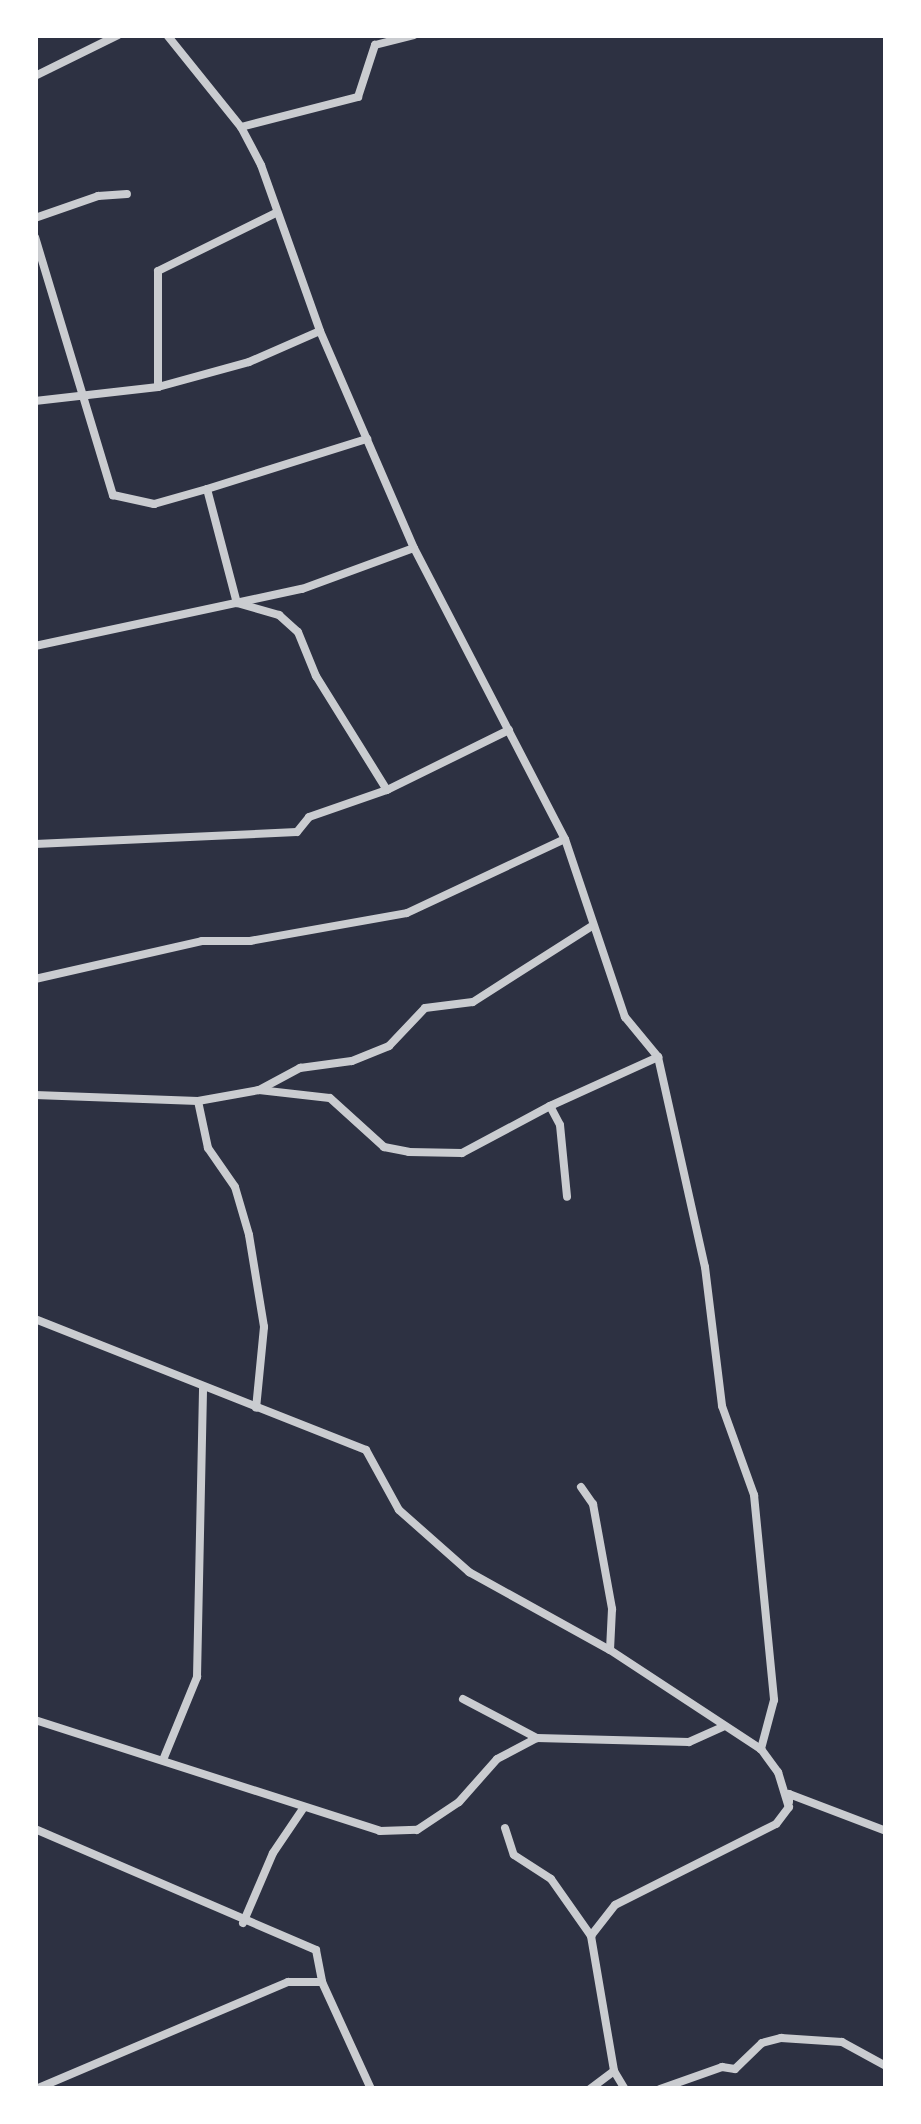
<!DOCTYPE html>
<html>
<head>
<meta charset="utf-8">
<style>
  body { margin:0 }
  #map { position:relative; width:921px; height:2124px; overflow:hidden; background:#2d3142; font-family:"DM Sans",sans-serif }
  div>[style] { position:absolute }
  .minor>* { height:8px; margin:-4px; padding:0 4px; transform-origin:4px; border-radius:4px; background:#caccd0 }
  span { translate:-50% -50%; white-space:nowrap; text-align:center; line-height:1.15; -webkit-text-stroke:8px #fff; paint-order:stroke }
  .frame { position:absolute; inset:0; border:38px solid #fff; pointer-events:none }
</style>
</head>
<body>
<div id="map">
  <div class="minor">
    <i style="left:167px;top:35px;width:118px;rotate:51.2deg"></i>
    <i style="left:241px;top:127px;width:43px;rotate:62.2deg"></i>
    <i style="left:261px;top:165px;width:176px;rotate:70.4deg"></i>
    <i style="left:320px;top:331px;width:236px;rotate:66.6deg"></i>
    <i style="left:414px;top:548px;width:328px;rotate:62.6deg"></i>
    <i style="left:565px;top:839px;width:188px;rotate:71.4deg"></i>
    <i style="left:625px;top:1017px;width:52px;rotate:50.5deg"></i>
    <i style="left:658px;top:1057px;width:215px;rotate:77.4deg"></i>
    <i style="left:705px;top:1267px;width:140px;rotate:83deg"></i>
    <i style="left:722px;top:1406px;width:95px;rotate:70.2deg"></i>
    <i style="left:754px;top:1495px;width:206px;rotate:84.4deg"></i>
    <i style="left:774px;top:1700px;width:51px;rotate:104.9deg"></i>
    <i style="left:761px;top:1749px;width:29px;rotate:54deg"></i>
    <i style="left:778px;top:1772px;width:37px;rotate:73deg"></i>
    <i style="left:789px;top:1807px;width:21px;rotate:127deg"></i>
    <i style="left:776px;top:1824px;width:180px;rotate:153.3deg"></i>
    <i style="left:615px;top:1905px;width:39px;rotate:128deg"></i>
    <i style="left:591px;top:1936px;width:137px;rotate:80.3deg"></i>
    <i style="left:614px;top:2071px;width:30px;rotate:143deg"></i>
    <i style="left:35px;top:76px;width:93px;rotate:-26.3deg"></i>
    <i style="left:241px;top:127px;width:121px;rotate:-14.4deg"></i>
    <i style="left:358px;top:97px;width:55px;rotate:-71.9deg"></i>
    <i style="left:375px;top:45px;width:40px;rotate:-14.4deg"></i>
    <i style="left:35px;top:218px;width:67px;rotate:-19.2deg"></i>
    <i style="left:98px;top:196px;width:29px;rotate:-4deg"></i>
    <i style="left:35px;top:237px;width:270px;rotate:73.2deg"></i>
    <i style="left:113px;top:495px;width:42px;rotate:12.4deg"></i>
    <i style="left:154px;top:504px;width:55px;rotate:-15.8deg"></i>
    <i style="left:207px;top:489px;width:118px;rotate:75.3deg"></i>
    <i style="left:237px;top:603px;width:44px;rotate:15.9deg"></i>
    <i style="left:279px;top:615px;width:25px;rotate:42deg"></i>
    <i style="left:298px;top:632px;width:48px;rotate:67.8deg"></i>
    <i style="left:316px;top:676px;width:134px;rotate:58.1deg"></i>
    <i style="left:158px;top:387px;width:116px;rotate:-90deg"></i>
    <i style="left:158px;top:271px;width:131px;rotate:-26.2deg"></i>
    <i style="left:35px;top:401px;width:124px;rotate:-6.5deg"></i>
    <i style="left:158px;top:387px;width:94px;rotate:-15.4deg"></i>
    <i style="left:249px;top:362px;width:77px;rotate:-23.6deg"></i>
    <i style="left:207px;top:489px;width:168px;rotate:-17.4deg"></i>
    <i style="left:35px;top:646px;width:273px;rotate:-12.1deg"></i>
    <i style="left:302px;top:589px;width:119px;rotate:-20.1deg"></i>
    <i style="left:35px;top:844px;width:262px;rotate:-2.6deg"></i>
    <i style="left:297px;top:832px;width:19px;rotate:-51deg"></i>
    <i style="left:309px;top:817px;width:83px;rotate:-19.1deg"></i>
    <i style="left:387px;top:790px;width:136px;rotate:-26.2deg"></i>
    <i style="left:35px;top:979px;width:171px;rotate:-12.8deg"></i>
    <i style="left:202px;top:941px;width:48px"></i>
    <i style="left:250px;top:941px;width:159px;rotate:-10.1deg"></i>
    <i style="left:407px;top:913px;width:174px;rotate:-25.1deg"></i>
    <i style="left:259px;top:1090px;width:71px;rotate:6.4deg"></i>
    <i style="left:330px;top:1098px;width:73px;rotate:42.2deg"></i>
    <i style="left:384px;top:1147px;width:25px;rotate:11deg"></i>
    <i style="left:409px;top:1152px;width:53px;rotate:1.1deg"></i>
    <i style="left:462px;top:1153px;width:100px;rotate:-28.1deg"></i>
    <i style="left:550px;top:1106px;width:21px;rotate:62deg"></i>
    <i style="left:560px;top:1125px;width:72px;rotate:84.4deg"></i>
    <i style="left:35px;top:1095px;width:163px;rotate:2.1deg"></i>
    <i style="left:198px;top:1101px;width:62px;rotate:-10.2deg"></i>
    <i style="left:259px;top:1090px;width:47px;rotate:-28.2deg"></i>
    <i style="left:300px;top:1068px;width:52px;rotate:-7.7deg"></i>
    <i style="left:352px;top:1061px;width:40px;rotate:-22deg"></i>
    <i style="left:389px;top:1046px;width:52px;rotate:-46.5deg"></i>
    <i style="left:425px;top:1008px;width:48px;rotate:-7.1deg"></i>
    <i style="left:473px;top:1002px;width:141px;rotate:-32.6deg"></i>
    <i style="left:198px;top:1101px;width:48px;rotate:78deg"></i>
    <i style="left:208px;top:1148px;width:47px;rotate:55.3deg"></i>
    <i style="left:235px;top:1187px;width:50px;rotate:73.7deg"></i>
    <i style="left:249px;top:1235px;width:93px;rotate:80.7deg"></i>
    <i style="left:264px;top:1327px;width:81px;rotate:95.6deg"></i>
    <i style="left:550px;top:1106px;width:119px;rotate:-24.4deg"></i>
    <i style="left:35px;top:1319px;width:356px;rotate:21.6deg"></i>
    <i style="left:366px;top:1450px;width:68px;rotate:61.2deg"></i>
    <i style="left:399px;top:1510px;width:94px;rotate:41.5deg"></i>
    <i style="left:469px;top:1572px;width:161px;rotate:29deg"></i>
    <i style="left:610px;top:1650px;width:181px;rotate:33.3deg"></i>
    <i style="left:581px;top:1487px;width:21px;rotate:55deg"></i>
    <i style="left:593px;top:1504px;width:107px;rotate:79.7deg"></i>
    <i style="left:612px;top:1609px;width:41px;rotate:92.8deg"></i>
    <i style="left:463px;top:1699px;width:84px;rotate:27.8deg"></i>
    <i style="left:537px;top:1738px;width:152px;rotate:1.5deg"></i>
    <i style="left:689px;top:1742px;width:37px;rotate:-24deg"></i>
    <i style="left:35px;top:1720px;width:362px;rotate:17.8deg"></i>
    <i style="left:380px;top:1831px;width:37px;rotate:-2deg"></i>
    <i style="left:417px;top:1830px;width:50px;rotate:-33.7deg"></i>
    <i style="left:459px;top:1802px;width:57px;rotate:-48.5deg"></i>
    <i style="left:497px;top:1759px;width:45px;rotate:-27.7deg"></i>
    <i style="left:163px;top:1760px;width:90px;rotate:-67.7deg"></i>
    <i style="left:197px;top:1677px;width:289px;rotate:-88.8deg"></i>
    <i style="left:789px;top:1802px;width:8px;rotate:-90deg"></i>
    <i style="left:789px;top:1794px;width:104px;rotate:20.9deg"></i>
    <i style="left:505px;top:1828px;width:28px;rotate:72deg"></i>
    <i style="left:514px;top:1855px;width:44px;rotate:33deg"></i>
    <i style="left:551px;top:1879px;width:70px;rotate:54.9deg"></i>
    <i style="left:35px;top:1829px;width:306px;rotate:23.3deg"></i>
    <i style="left:316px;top:1950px;width:33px;rotate:79deg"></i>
    <i style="left:243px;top:1923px;width:76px;rotate:-66.8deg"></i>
    <i style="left:273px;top:1853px;width:55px;rotate:-56deg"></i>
    <i style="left:614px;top:2071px;width:21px;rotate:59deg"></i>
    <i style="left:36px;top:2089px;width:274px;rotate:-23deg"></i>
    <i style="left:288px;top:1982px;width:34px"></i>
    <i style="left:322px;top:1982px;width:118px;rotate:65.4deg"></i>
    <i style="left:660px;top:2089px;width:66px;rotate:-19.5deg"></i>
    <i style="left:722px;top:2067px;width:13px;rotate:9deg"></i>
    <i style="left:735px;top:2069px;width:37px;rotate:-44deg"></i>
    <i style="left:762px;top:2043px;width:20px;rotate:-15deg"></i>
    <i style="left:781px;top:2038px;width:61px;rotate:3.8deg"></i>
    <i style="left:842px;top:2042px;width:50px;rotate:28.6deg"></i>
  </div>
  <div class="frame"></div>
</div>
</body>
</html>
